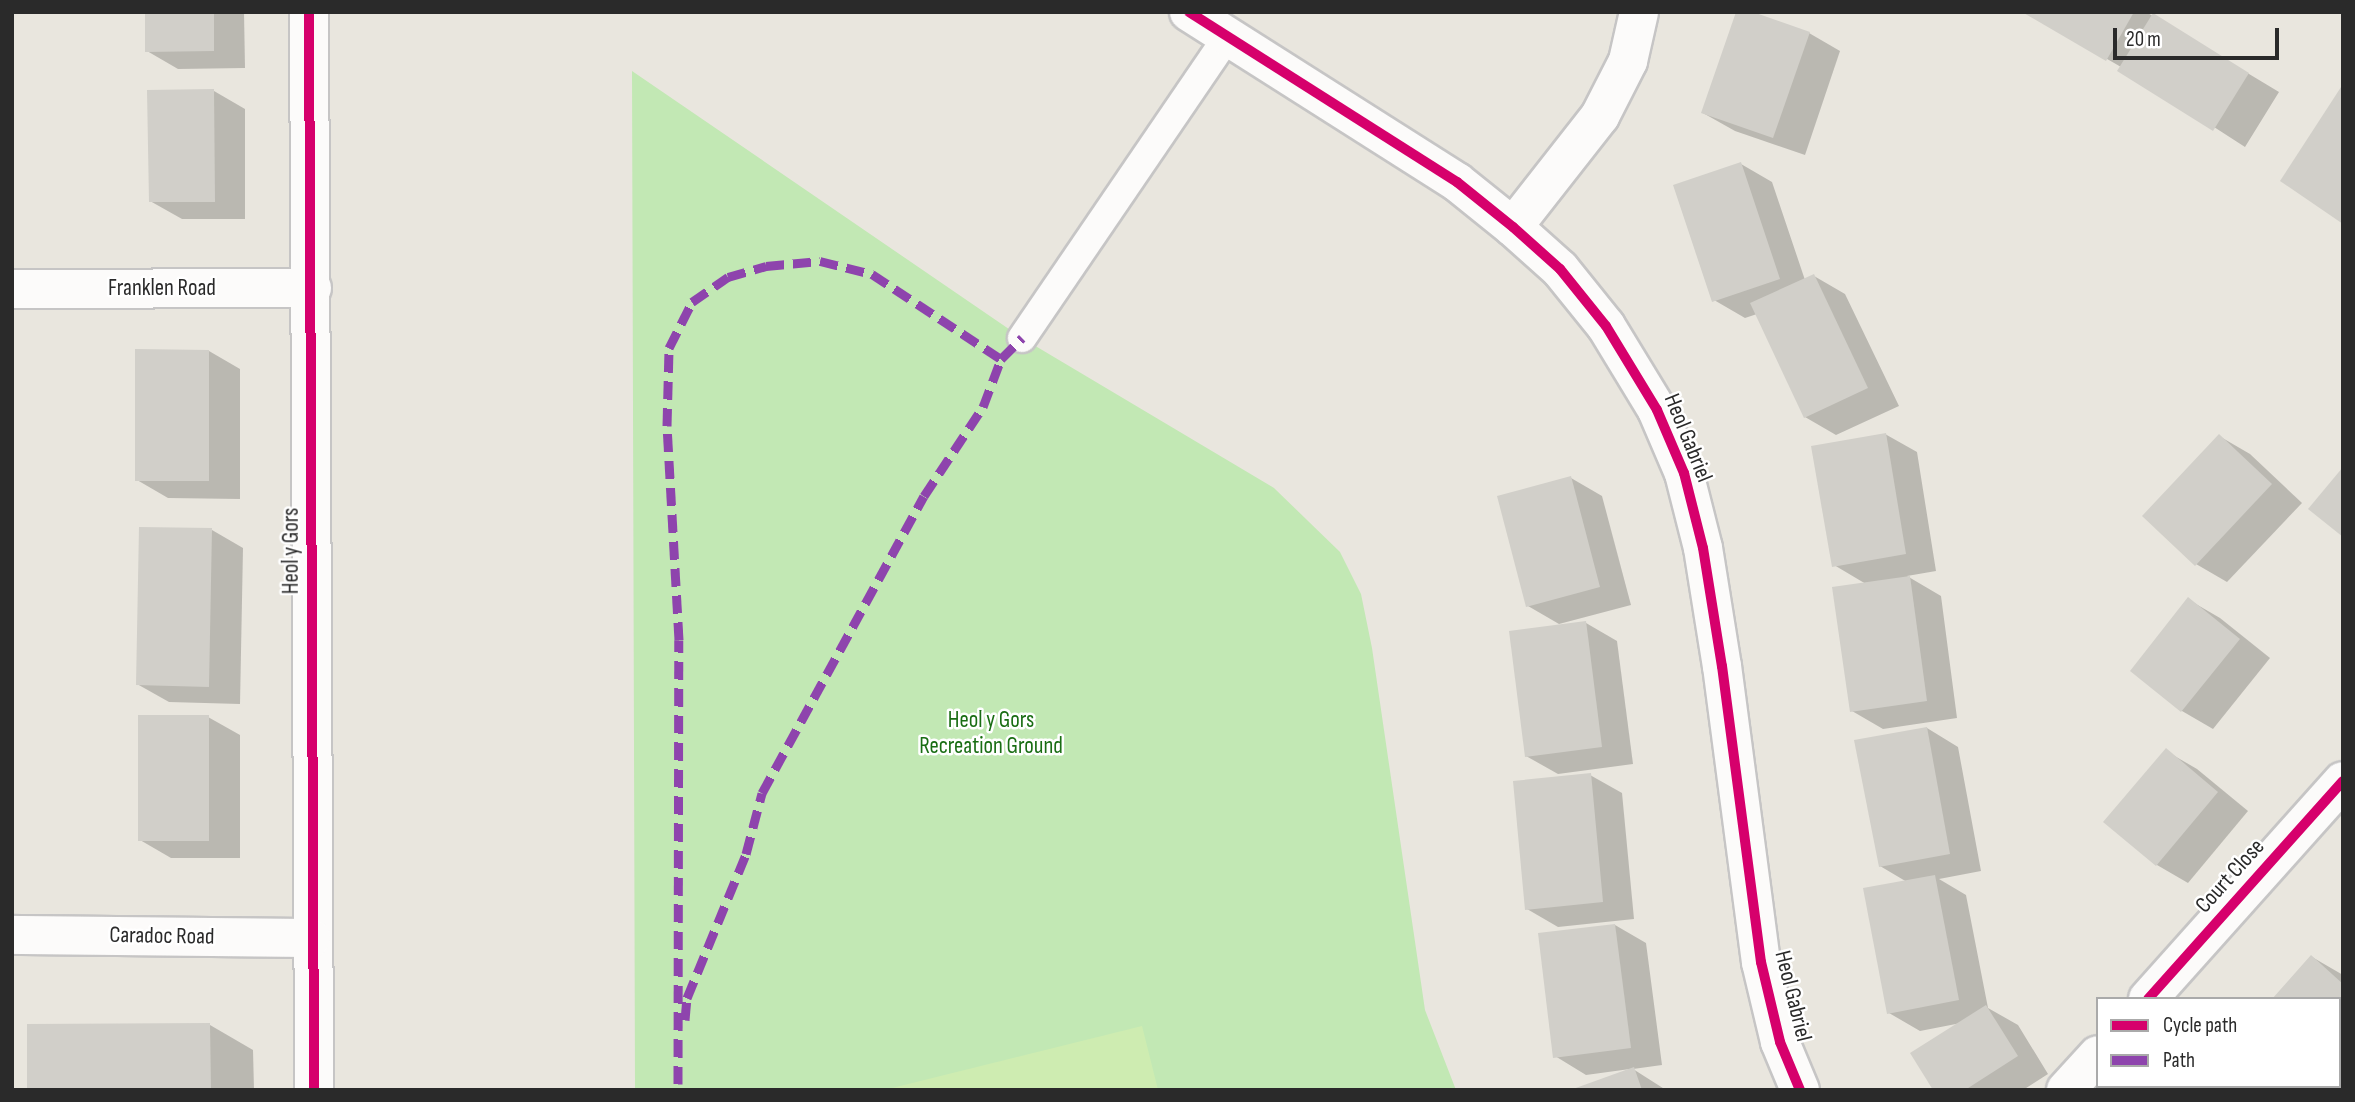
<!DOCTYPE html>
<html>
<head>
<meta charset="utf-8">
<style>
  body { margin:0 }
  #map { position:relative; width:2355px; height:1102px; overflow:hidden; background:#e9e6de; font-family:"Sofia Sans Condensed",sans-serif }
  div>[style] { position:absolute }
  .green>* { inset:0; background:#c2e8b4 }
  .pitch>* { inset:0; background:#ceecb1 }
  .shadow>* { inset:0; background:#0003 }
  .building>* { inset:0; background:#d1cfc9 }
  .roads { filter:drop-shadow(2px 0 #c6c5c5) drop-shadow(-2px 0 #c6c5c5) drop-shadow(0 2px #c6c5c5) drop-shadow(0 -2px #c6c5c5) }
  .lane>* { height:28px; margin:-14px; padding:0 14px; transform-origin:14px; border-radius:14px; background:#fcfbfa }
  .street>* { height:38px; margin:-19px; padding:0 19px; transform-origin:19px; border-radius:19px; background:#fcfbfa }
  .quiet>* { height:9px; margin-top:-4.5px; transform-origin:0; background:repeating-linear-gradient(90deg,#8e44ad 0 18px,transparent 0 27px) }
  .cycleway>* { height:10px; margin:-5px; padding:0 5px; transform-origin:5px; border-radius:5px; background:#d6006c }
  span { translate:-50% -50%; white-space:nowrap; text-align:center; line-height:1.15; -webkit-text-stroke:5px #fff; paint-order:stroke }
  .street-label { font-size:23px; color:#2a2a2a }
  .park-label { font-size:23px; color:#196d13 }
  .frame { position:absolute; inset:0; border:14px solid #2a2a2a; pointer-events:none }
  .legend { position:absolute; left:2096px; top:997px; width:245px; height:91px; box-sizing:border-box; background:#fff; border:2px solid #aaa; margin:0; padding:9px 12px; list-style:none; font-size:21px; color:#2a2a2a }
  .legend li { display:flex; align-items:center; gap:14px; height:35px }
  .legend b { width:35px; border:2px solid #aaa }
  .scale { position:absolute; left:2113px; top:28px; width:166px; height:32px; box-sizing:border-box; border:4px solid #2a2a2a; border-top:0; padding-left:9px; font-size:21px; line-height:24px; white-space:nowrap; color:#2a2a2a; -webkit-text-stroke:5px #fff; paint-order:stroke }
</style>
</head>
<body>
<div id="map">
  <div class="green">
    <i style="clip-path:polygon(632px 71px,1022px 338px,1274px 488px,1340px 552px,1361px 594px,1372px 648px,1425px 1010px,1456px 1090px,635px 1090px)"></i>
  </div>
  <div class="pitch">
    <i style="clip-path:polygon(1142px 1026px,1158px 1090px,884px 1090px)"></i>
  </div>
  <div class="shadow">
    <i style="clip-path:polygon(147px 12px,244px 12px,245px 68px,178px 69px,147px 51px)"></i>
    <i style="clip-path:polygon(2026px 12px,2146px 12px,2279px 92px,2245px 147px,2121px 67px)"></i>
    <i style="clip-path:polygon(1809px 33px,1840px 51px,1805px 155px,1735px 131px,1703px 113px)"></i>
    <i style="clip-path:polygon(214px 91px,245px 109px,245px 219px,182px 219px,150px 201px)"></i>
    <i style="clip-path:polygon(1741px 164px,1772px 182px,1805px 280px,1814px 276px,1845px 294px,1899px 406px,1836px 435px,1805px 417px,1757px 314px,1745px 318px,1714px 300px)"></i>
    <i style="clip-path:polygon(209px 351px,240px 369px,240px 499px,168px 498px,137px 480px)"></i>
    <i style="clip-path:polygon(1885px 434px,1917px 452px,1936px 571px,1907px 576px,1941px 596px,1957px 718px,1883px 729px,1852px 711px,1866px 584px,1834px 565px)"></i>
    <i style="clip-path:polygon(2219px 436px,2250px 454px,2302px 503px,2227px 582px,2196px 564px)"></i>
    <i style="clip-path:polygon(1571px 478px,1602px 496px,1631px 605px,1559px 624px,1528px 606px)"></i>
    <i style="clip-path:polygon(212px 530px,243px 548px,240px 704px,169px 702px,137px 684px)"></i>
    <i style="clip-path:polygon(2189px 600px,2220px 618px,2270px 658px,2213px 729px,2182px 711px,2132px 670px)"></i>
    <i style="clip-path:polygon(1586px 623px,1617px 641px,1633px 764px,1558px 774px,1526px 756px)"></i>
    <i style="clip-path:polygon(208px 717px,240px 735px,240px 858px,171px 858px,140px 840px)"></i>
    <i style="clip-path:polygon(1927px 728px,1958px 747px,1981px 871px,1939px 879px,1966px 895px,1988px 1008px,2018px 1025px,2048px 1074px,2023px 1090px,1935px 1090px,1961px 1023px,1920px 1031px,1889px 1013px,1907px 882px,1880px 866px)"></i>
    <i style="clip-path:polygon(2166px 751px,2197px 769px,2248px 811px,2188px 883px,2157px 865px)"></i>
    <i style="clip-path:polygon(1590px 775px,1622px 793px,1634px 919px,1558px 927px,1527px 909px)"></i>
    <i style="clip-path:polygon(1615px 925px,1646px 943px,1662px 1065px,1633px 1069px,1666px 1090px,1578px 1090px,1630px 1069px,1586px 1075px,1555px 1056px)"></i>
    <i style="clip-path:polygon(2312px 957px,2343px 975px,2343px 1072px,2339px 1076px,2339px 999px)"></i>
    <i style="clip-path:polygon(210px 1025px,253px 1050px,254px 1090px,29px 1090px)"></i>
    <i style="clip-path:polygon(2307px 1086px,2330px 1086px,2327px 1090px)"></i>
  </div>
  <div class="building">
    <i style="clip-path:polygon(145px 12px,214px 12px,214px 51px,145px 52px)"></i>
    <i style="clip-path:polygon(1736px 12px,1753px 12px,1810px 32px,1773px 138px,1701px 113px)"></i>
    <i style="clip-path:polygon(2022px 12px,2134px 12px,2106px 61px)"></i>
    <i style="clip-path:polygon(2153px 13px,2249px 73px,2213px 131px,2117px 71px)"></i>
    <i style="clip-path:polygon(2343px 84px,2343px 224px,2280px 181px)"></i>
    <i style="clip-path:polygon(214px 89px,215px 202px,149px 202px,147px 90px)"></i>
    <i style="clip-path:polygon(1741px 162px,1780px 279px,1712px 302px,1673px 185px)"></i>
    <i style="clip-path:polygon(1814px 274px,1868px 388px,1804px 418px,1750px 303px)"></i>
    <i style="clip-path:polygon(135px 349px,209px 350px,209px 481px,135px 481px)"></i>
    <i style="clip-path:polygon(1886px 433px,1906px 554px,1832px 567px,1811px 446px)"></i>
    <i style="clip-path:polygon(2219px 434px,2272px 484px,2195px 566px,2142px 516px)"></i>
    <i style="clip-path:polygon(2343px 467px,2343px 537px,2308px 509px)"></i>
    <i style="clip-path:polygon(1571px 476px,1600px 587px,1526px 607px,1497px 496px)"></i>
    <i style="clip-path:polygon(139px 527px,212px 528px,209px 687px,136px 685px)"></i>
    <i style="clip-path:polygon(1910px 576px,1927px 701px,1850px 712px,1832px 587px)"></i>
    <i style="clip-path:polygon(2188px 597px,2240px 639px,2181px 712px,2130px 671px)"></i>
    <i style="clip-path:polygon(1586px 621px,1602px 747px,1525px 757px,1509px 631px)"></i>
    <i style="clip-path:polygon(138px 715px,209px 715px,209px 841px,138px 841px)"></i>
    <i style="clip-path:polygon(1927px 727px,1950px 854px,1879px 867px,1854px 740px)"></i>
    <i style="clip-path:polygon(2166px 748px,2218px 792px,2156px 866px,2103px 822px)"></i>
    <i style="clip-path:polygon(1591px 773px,1603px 902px,1525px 910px,1513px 781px)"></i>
    <i style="clip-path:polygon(1935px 875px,1959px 1000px,1887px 1014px,1863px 888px)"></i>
    <i style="clip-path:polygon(1615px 924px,1631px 1048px,1553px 1058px,1538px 933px)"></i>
    <i style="clip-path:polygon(2311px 955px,2343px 984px,2343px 1019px,2339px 1023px,2339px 999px,2272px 999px)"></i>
    <i style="clip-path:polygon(1986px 1005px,2018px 1056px,1965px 1090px,1933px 1090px,1910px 1053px)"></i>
    <i style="clip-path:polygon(210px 1023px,211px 1090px,27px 1090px,27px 1024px)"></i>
    <i style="clip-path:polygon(1634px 1067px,1642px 1090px,1573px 1090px,1573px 1089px)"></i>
  </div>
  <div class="roads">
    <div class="lane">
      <i style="left:1022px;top:338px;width:364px;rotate:-55.7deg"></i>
    </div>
    <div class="street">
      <i style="left:309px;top:12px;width:1078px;rotate:89.73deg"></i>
      <i style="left:1189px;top:12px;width:317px;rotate:32.4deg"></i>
      <i style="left:1457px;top:182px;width:72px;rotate:38.8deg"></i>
      <i style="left:1513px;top:227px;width:63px;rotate:41.8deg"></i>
      <i style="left:1560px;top:269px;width:73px;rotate:51.1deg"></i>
      <i style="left:1606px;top:326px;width:98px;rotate:58.7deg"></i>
      <i style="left:1657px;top:410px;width:69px;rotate:66.8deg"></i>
      <i style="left:1684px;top:473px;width:77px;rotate:75.8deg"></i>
      <i style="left:1703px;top:548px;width:120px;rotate:80.9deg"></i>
      <i style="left:1722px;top:666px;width:299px;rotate:82.5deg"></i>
      <i style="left:1761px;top:962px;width:82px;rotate:76.6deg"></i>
      <i style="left:1780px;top:1042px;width:52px;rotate:67.4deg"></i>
      <i style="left:1513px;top:227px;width:141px;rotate:-51.9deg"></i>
      <i style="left:1600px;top:116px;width:62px;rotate:-63deg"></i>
      <i style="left:1628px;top:61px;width:50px;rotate:-77.3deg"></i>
      <i style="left:12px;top:289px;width:300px;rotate:-0.2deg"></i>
      <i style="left:12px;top:935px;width:299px;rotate:0.6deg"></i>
      <i style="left:2148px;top:999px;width:292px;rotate:-48.2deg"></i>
      <i style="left:2066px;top:1090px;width:47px;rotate:-47.6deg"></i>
    </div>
  </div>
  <div class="quiet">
    <i style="left:685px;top:1020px;width:22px;rotate:-85deg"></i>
    <i style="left:687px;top:998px;width:156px;rotate:-67.7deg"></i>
    <i style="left:746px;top:854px;width:63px;rotate:-75.3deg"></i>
    <i style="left:762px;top:793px;width:338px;rotate:-61.4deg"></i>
    <i style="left:924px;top:496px;width:107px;rotate:-56.5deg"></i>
    <i style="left:983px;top:407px;width:51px;rotate:-69.4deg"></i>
    <i style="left:1001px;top:359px;width:30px;rotate:-45deg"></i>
    <i style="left:678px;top:1084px;width:444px;rotate:-89.9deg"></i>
    <i style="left:679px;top:640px;width:214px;rotate:-93.2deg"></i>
    <i style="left:667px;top:426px;width:78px;rotate:-88.5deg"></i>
    <i style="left:669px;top:348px;width:51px;rotate:-63.4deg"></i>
    <i style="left:692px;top:302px;width:44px;rotate:-34.8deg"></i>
    <i style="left:728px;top:277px;width:40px;rotate:-16deg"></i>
    <i style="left:766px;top:266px;width:54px;rotate:-5.3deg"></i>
    <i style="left:820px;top:261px;width:54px;rotate:14deg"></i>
    <i style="left:872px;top:274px;width:154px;rotate:33.4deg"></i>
  </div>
  <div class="cycleway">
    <i style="left:309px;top:12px;width:1078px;rotate:89.73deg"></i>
    <i style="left:1189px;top:12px;width:317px;rotate:32.4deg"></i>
    <i style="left:1457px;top:182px;width:72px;rotate:38.8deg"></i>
    <i style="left:1513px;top:227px;width:63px;rotate:41.8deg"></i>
    <i style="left:1560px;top:269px;width:73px;rotate:51.1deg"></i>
    <i style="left:1606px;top:326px;width:98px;rotate:58.7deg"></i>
    <i style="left:1657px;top:410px;width:69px;rotate:66.8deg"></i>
    <i style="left:1684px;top:473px;width:77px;rotate:75.8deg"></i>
    <i style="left:1703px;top:548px;width:120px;rotate:80.9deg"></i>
    <i style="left:1722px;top:666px;width:299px;rotate:82.5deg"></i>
    <i style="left:1761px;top:962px;width:82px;rotate:76.6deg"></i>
    <i style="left:1780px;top:1042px;width:52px;rotate:67.4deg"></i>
    <i style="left:2148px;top:999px;width:292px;rotate:-48.2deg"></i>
  </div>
  <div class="street-label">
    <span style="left:162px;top:288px">Franklen Road</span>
    <span style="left:1688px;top:438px;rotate:68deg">Heol Gabriel</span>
    <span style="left:291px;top:551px;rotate:-90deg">Heol y Gors</span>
    <span style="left:2230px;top:876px;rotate:-48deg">Court Close</span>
    <span style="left:162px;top:936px;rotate:1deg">Caradoc Road</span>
    <span style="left:1793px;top:996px;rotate:76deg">Heol Gabriel</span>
  </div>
  <div class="park-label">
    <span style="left:991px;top:733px">Heol y Gors<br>Recreation Ground</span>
  </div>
  <div class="frame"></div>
  <ul class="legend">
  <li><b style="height:9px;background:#d6006c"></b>Cycle path</li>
  <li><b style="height:9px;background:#8e44ad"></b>Path</li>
  </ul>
  <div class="scale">20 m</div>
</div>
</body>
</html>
